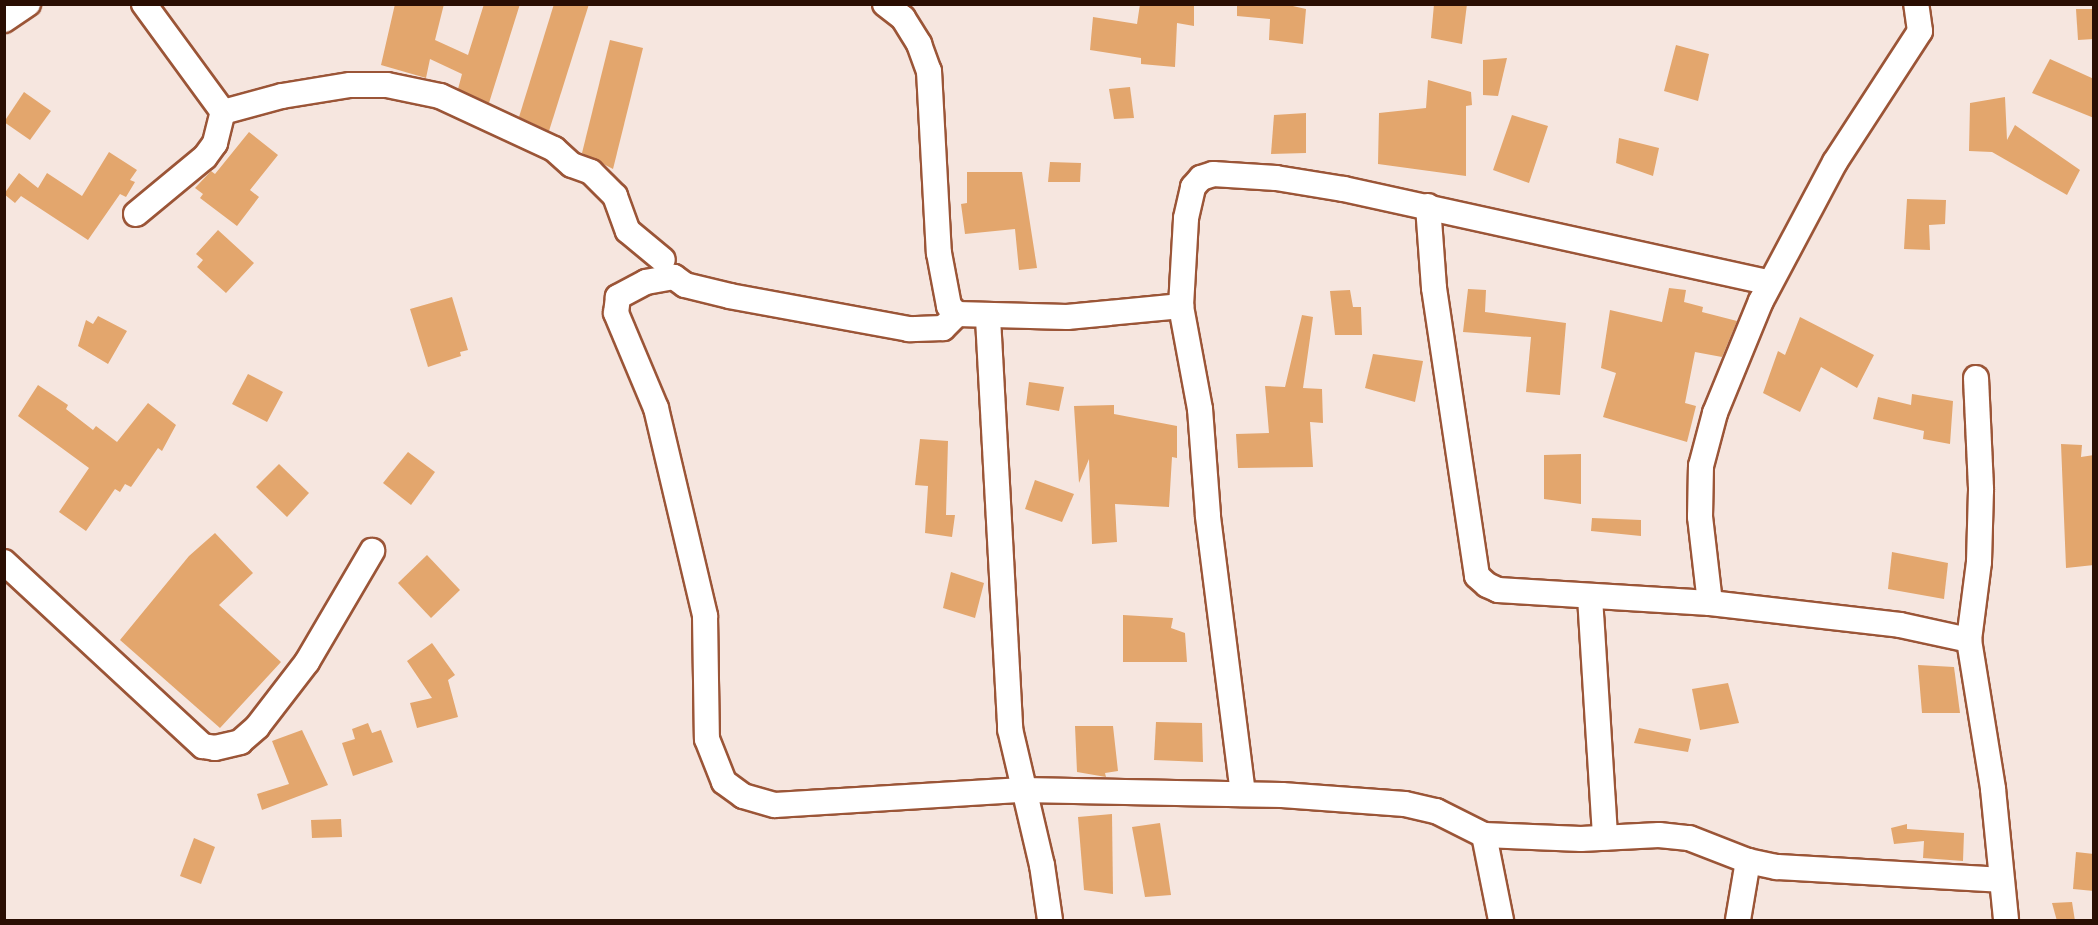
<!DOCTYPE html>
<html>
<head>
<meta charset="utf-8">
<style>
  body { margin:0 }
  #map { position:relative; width:2098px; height:925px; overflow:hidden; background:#f6e6df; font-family:Barlow,sans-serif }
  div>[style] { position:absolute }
  .building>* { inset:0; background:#e3a66d }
  .roads { filter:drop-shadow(2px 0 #9b5537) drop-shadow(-2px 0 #9b5537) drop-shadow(0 2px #9b5537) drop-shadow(0 -2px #9b5537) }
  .minor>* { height:24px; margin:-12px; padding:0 12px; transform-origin:12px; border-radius:12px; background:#fff }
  span { translate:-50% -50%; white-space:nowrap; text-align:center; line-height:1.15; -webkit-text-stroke:5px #f7f7f7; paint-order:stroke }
  .frame { position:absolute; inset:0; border:6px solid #2a0e03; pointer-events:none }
</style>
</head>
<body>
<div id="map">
  <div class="building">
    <i style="clip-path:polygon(395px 4px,444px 4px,435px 40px,468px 55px,484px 4px,520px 4px,489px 103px,458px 89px,462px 74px,430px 59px,426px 78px,381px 65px)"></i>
    <i style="clip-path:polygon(554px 4px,589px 4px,549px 131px,519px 117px)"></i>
    <i style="clip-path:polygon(1140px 4px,1194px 4px,1194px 26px,1177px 23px,1175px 67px,1141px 64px,1141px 58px,1090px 50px,1093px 17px,1137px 24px)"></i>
    <i style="clip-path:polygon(1237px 4px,1284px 4px,1306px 9px,1303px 44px,1269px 40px,1270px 19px,1237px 16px)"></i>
    <i style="clip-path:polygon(1434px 4px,1467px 4px,1462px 44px,1431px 38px)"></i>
    <i style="clip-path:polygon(2076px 9px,2094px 9px,2094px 39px,2078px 40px)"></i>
    <i style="clip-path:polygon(610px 40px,643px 48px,613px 169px,582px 153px)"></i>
    <i style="clip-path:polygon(1676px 45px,1709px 54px,1698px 101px,1664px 91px)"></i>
    <i style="clip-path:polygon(1507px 58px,1498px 96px,1483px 95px,1483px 60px)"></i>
    <i style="clip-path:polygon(2050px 59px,2094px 79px,2094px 118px,2032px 93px)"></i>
    <i style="clip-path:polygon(1428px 80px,1471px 92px,1472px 105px,1466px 106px,1466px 176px,1378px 164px,1379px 113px,1426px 108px)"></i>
    <i style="clip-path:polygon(1130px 87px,1134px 118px,1114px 119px,1109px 89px)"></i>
    <i style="clip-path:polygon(24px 92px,51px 111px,30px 140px,4px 122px)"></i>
    <i style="clip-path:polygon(2005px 97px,2007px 140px,2015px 125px,2080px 170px,2067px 195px,1992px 152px,1969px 151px,1970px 103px)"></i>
    <i style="clip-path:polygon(1306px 113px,1306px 153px,1271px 154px,1274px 115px)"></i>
    <i style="clip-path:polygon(1512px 115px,1548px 126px,1529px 183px,1493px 170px)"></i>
    <i style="clip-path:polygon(249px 132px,278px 155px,250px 190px,259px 197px,237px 226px,200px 198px,203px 194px,195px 188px,211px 171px,215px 174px)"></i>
    <i style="clip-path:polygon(1619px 138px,1659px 148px,1653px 176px,1616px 163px)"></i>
    <i style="clip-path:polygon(109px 152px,137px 170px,130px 180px,135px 182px,126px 197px,120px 194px,88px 240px,21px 196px,15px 203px,4px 194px,19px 173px,38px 188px,47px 173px,82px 196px)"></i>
    <i style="clip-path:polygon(1050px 162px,1081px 163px,1080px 182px,1048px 182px)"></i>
    <i style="clip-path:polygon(967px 172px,1022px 172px,1037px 268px,1019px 270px,1015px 229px,965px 234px,961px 204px,967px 203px)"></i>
    <i style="clip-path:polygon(1907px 199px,1946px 200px,1945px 224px,1929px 225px,1930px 250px,1904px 249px)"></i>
    <i style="clip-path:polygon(218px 230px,254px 263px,226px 293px,197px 267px,203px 260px,196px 254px)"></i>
    <i style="clip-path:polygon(1669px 288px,1686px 290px,1684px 302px,1703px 307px,1702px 312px,1737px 321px,1722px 357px,1695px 352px,1685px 403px,1696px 406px,1687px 442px,1603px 417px,1616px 373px,1601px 368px,1610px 310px,1662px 322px)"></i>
    <i style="clip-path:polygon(1468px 289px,1486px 290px,1485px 312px,1566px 323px,1560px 395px,1526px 392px,1531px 337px,1463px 332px)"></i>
    <i style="clip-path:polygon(1350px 290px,1353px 307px,1361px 307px,1362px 335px,1335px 335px,1330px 291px)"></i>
    <i style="clip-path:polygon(452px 297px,468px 350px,460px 352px,461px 356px,428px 367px,410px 309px)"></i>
    <i style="clip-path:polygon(1302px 315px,1313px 317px,1303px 388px,1322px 389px,1323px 423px,1310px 422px,1313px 467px,1238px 468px,1236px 434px,1269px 433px,1265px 386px,1285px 387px)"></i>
    <i style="clip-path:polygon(98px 316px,127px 331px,108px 364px,78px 346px,86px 320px,93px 324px)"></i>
    <i style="clip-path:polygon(1800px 317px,1874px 355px,1857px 388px,1821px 367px,1800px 412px,1763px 393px,1778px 351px,1785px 355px)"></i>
    <i style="clip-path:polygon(1373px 354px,1423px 361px,1415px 402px,1365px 388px)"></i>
    <i style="clip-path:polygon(248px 374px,283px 392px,267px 422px,232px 404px)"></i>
    <i style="clip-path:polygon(1029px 382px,1064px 387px,1059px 411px,1026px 405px)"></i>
    <i style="clip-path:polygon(38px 385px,68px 405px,66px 409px,93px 430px,96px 426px,117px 442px,148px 403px,176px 425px,162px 451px,158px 448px,131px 487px,125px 484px,120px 492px,115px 489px,86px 531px,59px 512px,89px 468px,18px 416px)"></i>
    <i style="clip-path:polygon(1912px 394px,1953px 401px,1950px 444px,1923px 439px,1924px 431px,1873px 419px,1878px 397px,1911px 405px)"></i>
    <i style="clip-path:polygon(1114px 405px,1114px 414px,1177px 426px,1177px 458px,1172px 457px,1169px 507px,1115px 504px,1117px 542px,1092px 544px,1089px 459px,1079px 483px,1074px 406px)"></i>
    <i style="clip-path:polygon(920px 439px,948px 441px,946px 515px,955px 515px,952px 537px,925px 533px,928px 486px,915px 485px)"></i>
    <i style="clip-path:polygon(2061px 444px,2082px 445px,2081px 457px,2094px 455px,2094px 565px,2066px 568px)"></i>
    <i style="clip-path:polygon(408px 452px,435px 472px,411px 505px,383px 483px)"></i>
    <i style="clip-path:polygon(1581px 454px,1581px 504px,1544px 499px,1544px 455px)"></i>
    <i style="clip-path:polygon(279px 464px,309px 493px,287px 517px,256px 487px)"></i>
    <i style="clip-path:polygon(1035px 480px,1074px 494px,1062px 522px,1025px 509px)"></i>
    <i style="clip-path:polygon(1592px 518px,1641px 520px,1641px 536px,1591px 531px)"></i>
    <i style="clip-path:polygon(215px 533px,253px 573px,219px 605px,281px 662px,220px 728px,120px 640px,189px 556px)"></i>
    <i style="clip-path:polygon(1892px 552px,1948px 563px,1944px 599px,1888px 589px)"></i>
    <i style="clip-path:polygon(427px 555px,460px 590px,431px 618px,398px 583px)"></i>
    <i style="clip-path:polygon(951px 572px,984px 583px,975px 618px,943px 608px)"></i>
    <i style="clip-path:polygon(1123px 615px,1173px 618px,1171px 628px,1185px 633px,1187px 662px,1123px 662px)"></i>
    <i style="clip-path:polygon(432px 643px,455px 675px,448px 680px,458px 717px,417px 728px,410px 703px,432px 698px,407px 661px)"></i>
    <i style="clip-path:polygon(1918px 665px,1954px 667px,1960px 713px,1922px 713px)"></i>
    <i style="clip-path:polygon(1728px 683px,1739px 723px,1700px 730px,1692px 689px)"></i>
    <i style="clip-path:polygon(1156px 722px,1202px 723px,1203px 762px,1154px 760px)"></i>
    <i style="clip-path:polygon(368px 723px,372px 733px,381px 730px,393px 762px,353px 776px,342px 743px,355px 739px,352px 729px)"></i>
    <i style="clip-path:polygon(1075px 726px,1113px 726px,1118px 771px,1105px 773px,1106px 777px,1077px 772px)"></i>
    <i style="clip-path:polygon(1639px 728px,1691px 739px,1688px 752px,1634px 743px)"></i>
    <i style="clip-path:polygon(302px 730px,328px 785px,262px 810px,257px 794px,289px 784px,272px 741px)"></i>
    <i style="clip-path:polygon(1112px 814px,1113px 894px,1084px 890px,1078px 817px)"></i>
    <i style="clip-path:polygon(341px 819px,342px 837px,312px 838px,311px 820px)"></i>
    <i style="clip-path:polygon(1160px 823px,1171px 895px,1145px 897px,1132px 827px)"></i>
    <i style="clip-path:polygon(1907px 824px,1907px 829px,1964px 833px,1963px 861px,1923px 858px,1924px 841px,1894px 844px,1891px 828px)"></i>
    <i style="clip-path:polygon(194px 838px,215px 847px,201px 884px,180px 876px)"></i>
    <i style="clip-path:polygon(2076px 852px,2094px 854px,2094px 891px,2073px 889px)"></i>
    <i style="clip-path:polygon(2072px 902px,2075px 921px,2057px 921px,2052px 903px)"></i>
  </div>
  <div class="roads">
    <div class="minor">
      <i style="left:144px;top:4px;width:134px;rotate:53.8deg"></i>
      <i style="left:223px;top:112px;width:61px;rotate:-15.2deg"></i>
      <i style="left:282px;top:96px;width:69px;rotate:-9.2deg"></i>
      <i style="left:350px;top:85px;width:37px"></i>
      <i style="left:387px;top:85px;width:54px;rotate:11.7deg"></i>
      <i style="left:440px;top:96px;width:126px;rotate:24.9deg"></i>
      <i style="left:554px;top:149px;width:24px;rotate:42deg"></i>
      <i style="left:572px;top:165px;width:20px;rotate:20deg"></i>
      <i style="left:591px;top:172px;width:34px;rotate:45deg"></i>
      <i style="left:615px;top:196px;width:37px;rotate:70deg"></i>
      <i style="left:628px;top:231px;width:45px;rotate:39.6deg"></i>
      <i style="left:885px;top:4px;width:23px;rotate:38deg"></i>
      <i style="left:903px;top:18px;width:31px;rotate:58deg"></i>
      <i style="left:919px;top:44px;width:29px;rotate:70deg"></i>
      <i style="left:929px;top:71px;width:182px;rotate:86.9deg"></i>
      <i style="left:939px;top:253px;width:54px;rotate:79.3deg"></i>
      <i style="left:949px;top:306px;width:11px;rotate:45deg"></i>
      <i style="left:957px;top:314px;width:110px;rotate:1.6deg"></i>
      <i style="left:1067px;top:317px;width:115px;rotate:-5.5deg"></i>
      <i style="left:4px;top:20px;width:29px;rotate:-34deg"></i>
      <i style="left:1428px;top:206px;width:82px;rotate:85.8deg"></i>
      <i style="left:1434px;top:288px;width:291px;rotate:81.5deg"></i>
      <i style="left:1477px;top:576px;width:13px;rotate:42deg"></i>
      <i style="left:1487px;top:585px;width:12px;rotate:24deg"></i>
      <i style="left:1498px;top:590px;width:212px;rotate:3.5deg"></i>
      <i style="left:1710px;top:603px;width:191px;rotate:6.6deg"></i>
      <i style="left:1900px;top:625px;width:71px;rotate:12.3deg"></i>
      <i style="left:136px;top:214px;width:89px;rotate:-39.6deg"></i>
      <i style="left:205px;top:157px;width:17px;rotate:-54deg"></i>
      <i style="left:215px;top:143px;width:32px;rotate:-76deg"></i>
      <i style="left:957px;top:314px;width:20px;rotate:135deg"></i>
      <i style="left:943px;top:328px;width:34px;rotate:178deg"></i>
      <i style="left:909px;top:329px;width:182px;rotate:-169.6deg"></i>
      <i style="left:730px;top:296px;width:46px;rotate:-166.3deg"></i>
      <i style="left:685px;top:285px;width:14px;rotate:-144deg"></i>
      <i style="left:674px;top:277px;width:28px;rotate:170deg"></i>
      <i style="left:646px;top:282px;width:32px;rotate:152deg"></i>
      <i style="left:618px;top:297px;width:16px;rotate:97deg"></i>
      <i style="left:616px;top:313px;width:103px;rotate:67.2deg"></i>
      <i style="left:656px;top:408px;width:214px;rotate:76.7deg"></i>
      <i style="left:705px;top:616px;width:123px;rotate:89.1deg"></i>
      <i style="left:707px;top:739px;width:46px;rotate:68.4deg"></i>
      <i style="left:724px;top:782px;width:24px;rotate:36deg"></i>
      <i style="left:743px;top:796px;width:33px;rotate:16deg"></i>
      <i style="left:775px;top:805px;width:248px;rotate:-3.5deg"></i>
      <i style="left:1023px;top:790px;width:259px;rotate:1.1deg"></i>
      <i style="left:1282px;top:795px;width:123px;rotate:4.2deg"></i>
      <i style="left:1405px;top:804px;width:32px;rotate:13deg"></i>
      <i style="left:1436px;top:811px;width:54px;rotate:26.6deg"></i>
      <i style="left:1484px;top:835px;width:97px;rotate:2.4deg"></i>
      <i style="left:1581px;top:839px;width:78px;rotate:-2.9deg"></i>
      <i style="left:1659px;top:835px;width:30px;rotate:6deg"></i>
      <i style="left:1689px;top:838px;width:63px;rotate:21.3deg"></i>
      <i style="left:1748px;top:861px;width:30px;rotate:12deg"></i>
      <i style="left:1777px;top:867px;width:224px;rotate:3.3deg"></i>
      <i style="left:988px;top:318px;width:412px;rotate:86.9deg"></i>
      <i style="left:1010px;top:729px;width:140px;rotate:76.8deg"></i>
      <i style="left:1042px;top:865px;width:56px;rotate:81.7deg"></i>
      <i style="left:1976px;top:378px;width:112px;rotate:87.4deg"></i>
      <i style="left:1981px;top:490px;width:72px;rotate:91.6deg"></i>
      <i style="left:1979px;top:562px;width:79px;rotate:97.3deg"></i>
      <i style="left:1969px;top:640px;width:151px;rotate:80.8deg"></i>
      <i style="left:1993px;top:789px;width:132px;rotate:84.3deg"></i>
      <i style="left:4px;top:562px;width:271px;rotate:42.8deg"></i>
      <i style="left:203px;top:746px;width:12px;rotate:9deg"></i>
      <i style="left:215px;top:748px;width:26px;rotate:-13deg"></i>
      <i style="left:240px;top:742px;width:23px;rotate:-41deg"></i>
      <i style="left:257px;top:727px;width:82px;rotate:-52.4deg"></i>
      <i style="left:307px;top:662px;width:129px;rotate:-59.6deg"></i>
      <i style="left:1590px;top:597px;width:241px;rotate:86.4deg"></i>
      <i style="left:1710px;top:603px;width:87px;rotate:-96.6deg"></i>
      <i style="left:1700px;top:517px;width:51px;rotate:-88.9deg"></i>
      <i style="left:1701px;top:466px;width:55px;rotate:-75.2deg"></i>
      <i style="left:1715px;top:413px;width:121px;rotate:-67.7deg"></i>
      <i style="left:1761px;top:301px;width:157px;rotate:-62deg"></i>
      <i style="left:1835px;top:162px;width:156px;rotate:-57deg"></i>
      <i style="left:1920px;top:31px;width:27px;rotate:-98deg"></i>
      <i style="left:1243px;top:794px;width:281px;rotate:-97.2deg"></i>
      <i style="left:1208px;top:515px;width:106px;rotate:-94.3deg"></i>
      <i style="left:1200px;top:409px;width:105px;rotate:-100.5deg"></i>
      <i style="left:1181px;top:306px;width:88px;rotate:-86.7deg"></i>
      <i style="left:1186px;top:218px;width:32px;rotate:-77deg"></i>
      <i style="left:1193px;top:187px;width:12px;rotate:-48deg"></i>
      <i style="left:1201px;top:178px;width:13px;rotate:-18deg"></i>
      <i style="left:1213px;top:174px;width:63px;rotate:3.6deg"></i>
      <i style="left:1276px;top:178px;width:69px;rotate:9.2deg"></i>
      <i style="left:1344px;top:189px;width:436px;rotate:12.4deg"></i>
      <i style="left:1484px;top:835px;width:87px;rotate:78.7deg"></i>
      <i style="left:1738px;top:920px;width:60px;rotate:-80.4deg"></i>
    </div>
  </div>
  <div class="frame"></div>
</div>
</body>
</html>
